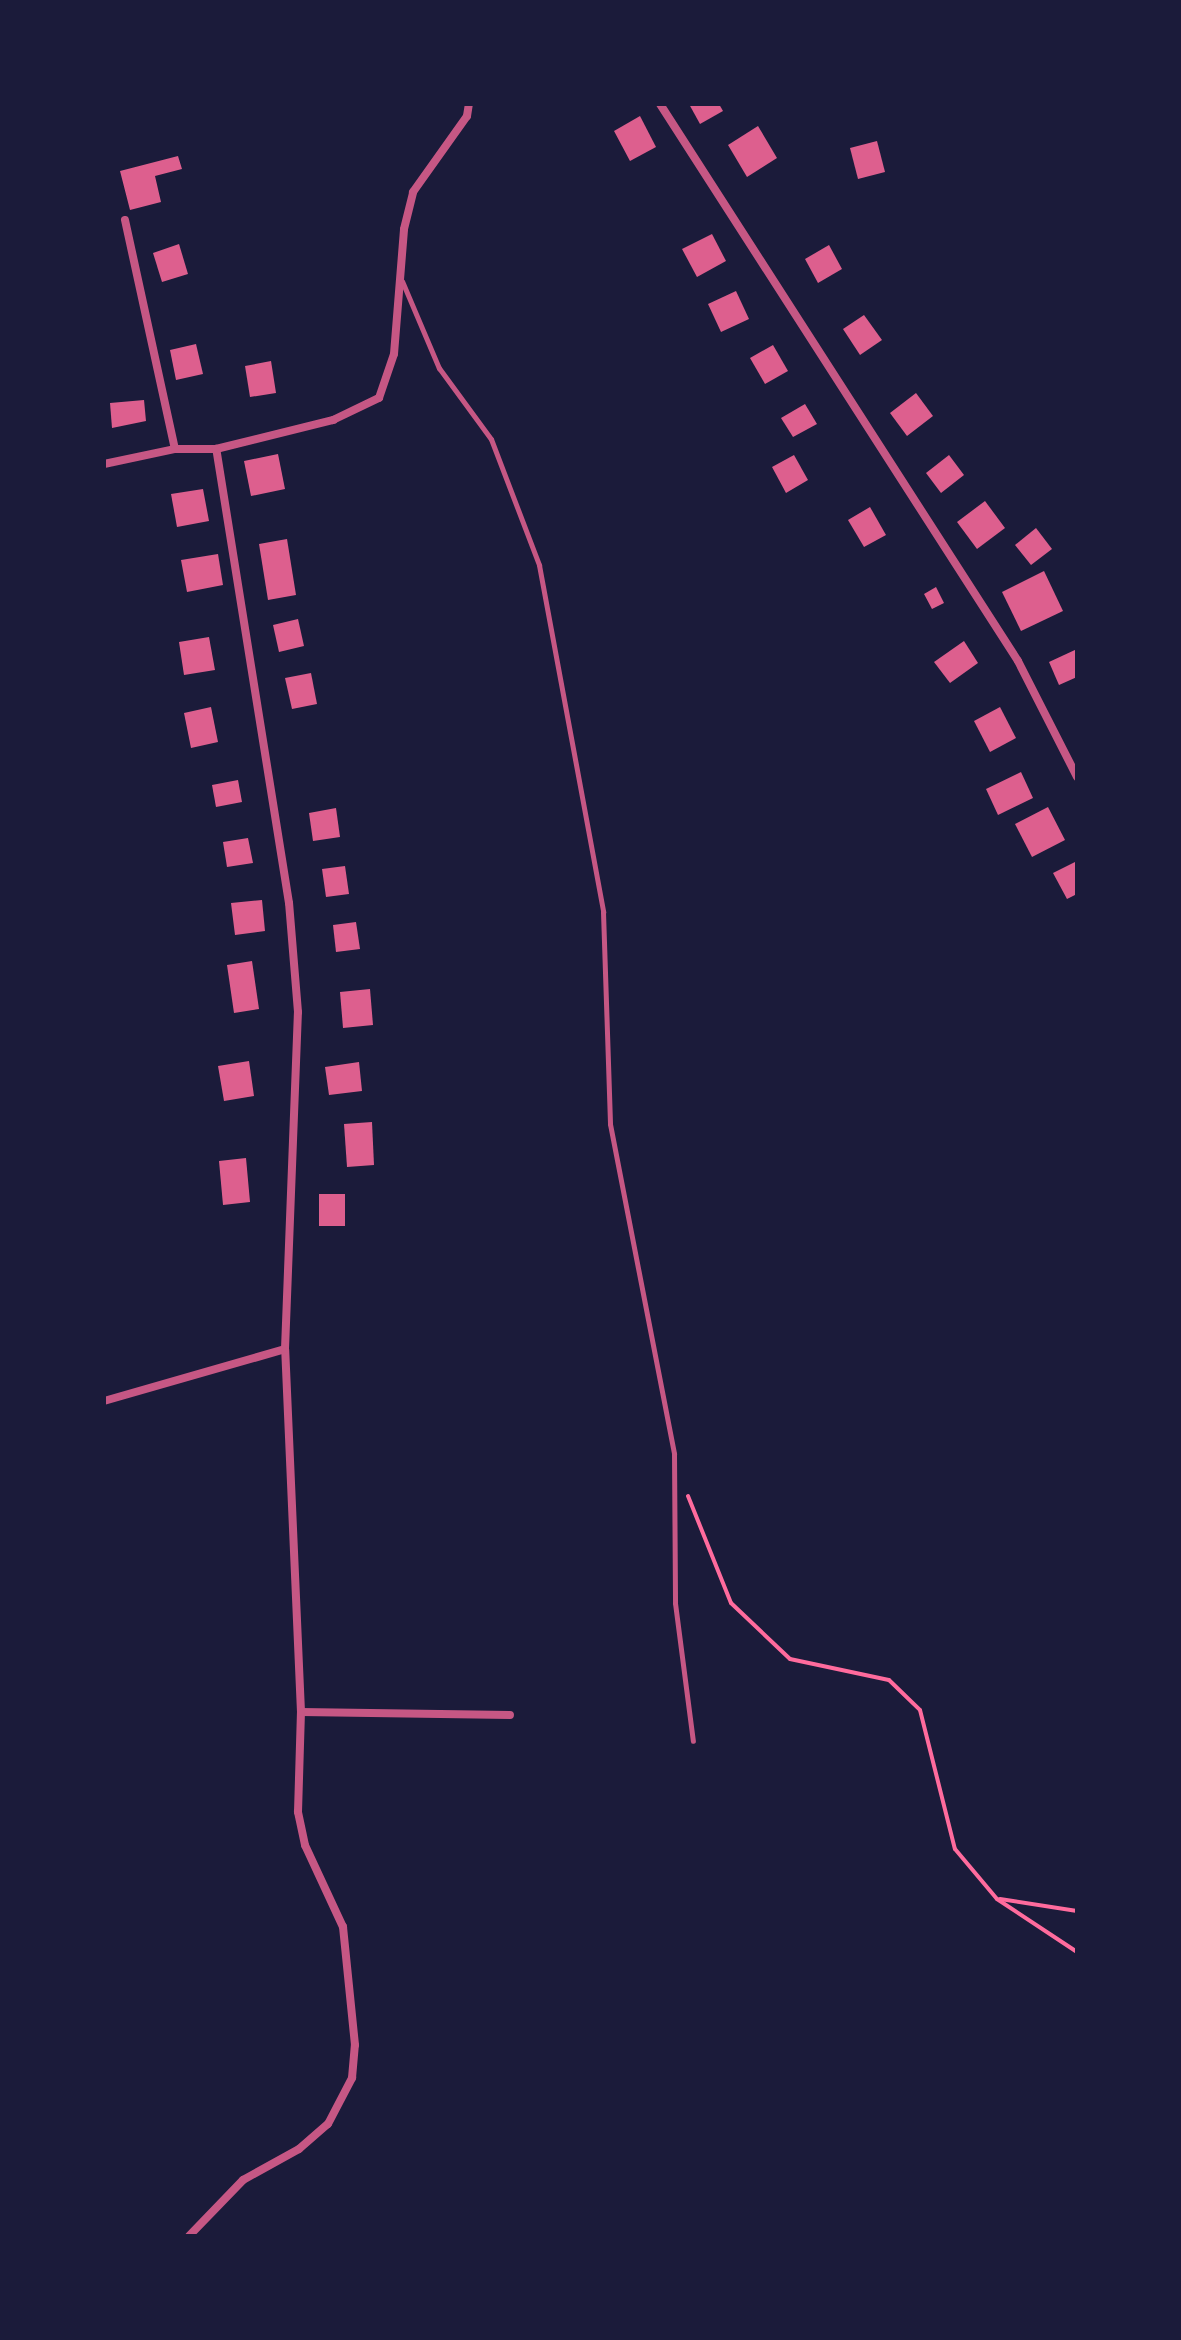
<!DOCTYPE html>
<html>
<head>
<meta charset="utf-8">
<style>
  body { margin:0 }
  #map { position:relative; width:1181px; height:2340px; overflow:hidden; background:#1b1b3a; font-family:Georgia,serif }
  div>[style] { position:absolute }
  .building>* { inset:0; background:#dd5f8e }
  .path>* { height:4px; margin:-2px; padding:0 2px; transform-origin:2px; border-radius:2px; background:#ff6b9d }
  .service>* { height:5px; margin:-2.5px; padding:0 2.5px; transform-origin:2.5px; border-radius:2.5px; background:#c65784 }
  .minor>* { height:8px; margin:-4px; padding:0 4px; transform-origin:4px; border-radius:4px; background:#c65784 }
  span { translate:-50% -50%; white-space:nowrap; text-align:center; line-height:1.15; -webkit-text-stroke:7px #1b1b3a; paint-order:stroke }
  .frame { position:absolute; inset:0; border:106px solid #1b1b3a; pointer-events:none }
</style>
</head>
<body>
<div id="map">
  <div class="building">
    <i style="clip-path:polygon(689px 104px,719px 104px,723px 111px,700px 124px)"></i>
    <i style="clip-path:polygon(640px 116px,656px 147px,630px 161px,614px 131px)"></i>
    <i style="clip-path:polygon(758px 126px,777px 158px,747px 177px,728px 145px)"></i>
    <i style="clip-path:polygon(877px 141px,885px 172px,858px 179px,850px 148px)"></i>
    <i style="clip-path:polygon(178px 156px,182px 169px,155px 176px,161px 202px,130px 210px,120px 171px)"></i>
    <i style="clip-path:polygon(712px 234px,726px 261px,697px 277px,682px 249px)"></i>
    <i style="clip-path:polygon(179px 244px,188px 274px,162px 282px,153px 253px)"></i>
    <i style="clip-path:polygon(829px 245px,842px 269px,818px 283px,805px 259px)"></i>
    <i style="clip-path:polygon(736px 291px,749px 319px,721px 332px,708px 304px)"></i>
    <i style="clip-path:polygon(864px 315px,882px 340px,860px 355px,843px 329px)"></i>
    <i style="clip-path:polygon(196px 344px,203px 374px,176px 380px,170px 350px)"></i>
    <i style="clip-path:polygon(773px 345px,788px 371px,765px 384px,750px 358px)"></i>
    <i style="clip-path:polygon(271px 361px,276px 393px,250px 397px,245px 366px)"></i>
    <i style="clip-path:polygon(916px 393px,933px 416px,907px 436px,890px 413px)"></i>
    <i style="clip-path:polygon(144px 400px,146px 421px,112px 428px,110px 403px)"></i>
    <i style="clip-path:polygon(805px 404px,817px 424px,793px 437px,781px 418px)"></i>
    <i style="clip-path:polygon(278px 454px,285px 489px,251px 496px,244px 461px)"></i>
    <i style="clip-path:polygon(794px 455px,808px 480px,786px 493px,772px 467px)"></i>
    <i style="clip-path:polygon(949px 455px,964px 475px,941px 493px,926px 473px)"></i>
    <i style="clip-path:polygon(203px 489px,209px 521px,177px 527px,171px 494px)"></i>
    <i style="clip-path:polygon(985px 501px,1005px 528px,977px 549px,957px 522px)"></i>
    <i style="clip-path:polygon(870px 507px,886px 535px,864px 547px,848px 520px)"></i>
    <i style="clip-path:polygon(1036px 528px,1052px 549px,1031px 565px,1015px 545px)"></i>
    <i style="clip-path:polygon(287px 539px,296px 595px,268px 600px,259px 544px)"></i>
    <i style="clip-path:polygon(218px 554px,223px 585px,187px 592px,181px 560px)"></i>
    <i style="clip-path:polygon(1044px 571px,1063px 611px,1021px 631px,1002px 592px)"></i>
    <i style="clip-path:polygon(936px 587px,944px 603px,932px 609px,924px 594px)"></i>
    <i style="clip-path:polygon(298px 619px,304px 646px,279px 652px,273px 625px)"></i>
    <i style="clip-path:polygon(209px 637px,215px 670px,184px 675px,179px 642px)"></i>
    <i style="clip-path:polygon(964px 641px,978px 663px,950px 683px,934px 662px)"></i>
    <i style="clip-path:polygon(1077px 649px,1077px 677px,1059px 685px,1049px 662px)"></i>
    <i style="clip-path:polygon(311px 673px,317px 704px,292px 709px,285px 678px)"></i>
    <i style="clip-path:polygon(211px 707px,218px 742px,191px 748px,184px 713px)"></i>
    <i style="clip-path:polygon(1000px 707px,1016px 738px,990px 752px,974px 721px)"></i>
    <i style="clip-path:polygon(1021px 772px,1033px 798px,998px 815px,986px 789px)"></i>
    <i style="clip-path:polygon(238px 780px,242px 802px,216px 807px,212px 785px)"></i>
    <i style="clip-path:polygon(1048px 807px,1065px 840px,1032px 857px,1015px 824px)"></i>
    <i style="clip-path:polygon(336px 808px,340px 837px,313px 841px,309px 813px)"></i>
    <i style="clip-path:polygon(248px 838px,253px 863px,227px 867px,223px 842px)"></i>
    <i style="clip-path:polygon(1077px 861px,1077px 894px,1067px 899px,1053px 873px)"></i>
    <i style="clip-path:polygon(345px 866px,349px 894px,326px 897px,322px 869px)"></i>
    <i style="clip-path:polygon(262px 900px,265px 931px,235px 935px,231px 903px)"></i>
    <i style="clip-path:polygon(356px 922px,360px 949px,336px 952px,333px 925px)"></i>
    <i style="clip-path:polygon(252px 961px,259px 1009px,234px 1013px,227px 965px)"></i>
    <i style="clip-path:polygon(370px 989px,373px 1025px,343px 1028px,340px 992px)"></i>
    <i style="clip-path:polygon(249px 1061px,254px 1096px,224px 1101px,218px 1066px)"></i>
    <i style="clip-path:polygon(359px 1062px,362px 1091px,329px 1095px,325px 1067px)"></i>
    <i style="clip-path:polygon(372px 1122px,374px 1165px,347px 1167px,344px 1124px)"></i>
    <i style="clip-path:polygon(246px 1158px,250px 1202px,223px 1205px,219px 1161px)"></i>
    <i style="clip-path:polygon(319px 1194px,345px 1194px,345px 1226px,319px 1226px)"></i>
  </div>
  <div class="path">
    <i style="left:688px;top:1496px;width:115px;rotate:68.1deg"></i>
    <i style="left:731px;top:1603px;width:81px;rotate:43.5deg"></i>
    <i style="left:790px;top:1659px;width:101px;rotate:12deg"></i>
    <i style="left:889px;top:1680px;width:43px;rotate:44.1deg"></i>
    <i style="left:920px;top:1710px;width:143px;rotate:75.9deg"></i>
    <i style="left:955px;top:1849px;width:65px;rotate:50deg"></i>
    <i style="left:997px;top:1899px;width:96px;rotate:33.5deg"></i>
    <i style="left:1000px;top:1899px;width:78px;rotate:8.9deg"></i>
  </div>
  <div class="service">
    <i style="left:402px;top:281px;width:95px;rotate:67deg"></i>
    <i style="left:439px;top:368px;width:88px;rotate:53.8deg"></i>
    <i style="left:491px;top:439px;width:135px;rotate:69.1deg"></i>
    <i style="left:539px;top:565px;width:353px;rotate:79.5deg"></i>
    <i style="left:603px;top:912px;width:212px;rotate:88.1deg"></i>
    <i style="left:610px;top:1124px;width:336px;rotate:79deg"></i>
    <i style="left:674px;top:1454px;width:149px;rotate:89.6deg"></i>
    <i style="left:675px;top:1603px;width:139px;rotate:82.6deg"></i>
  </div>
  <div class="minor">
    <i style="left:660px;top:104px;width:662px;rotate:57.27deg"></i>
    <i style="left:1018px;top:661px;width:130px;rotate:63deg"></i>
    <i style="left:125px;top:220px;width:234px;rotate:77.7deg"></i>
    <i style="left:104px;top:464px;width:73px;rotate:-11.9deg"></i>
    <i style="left:175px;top:449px;width:41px"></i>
    <i style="left:216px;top:449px;width:121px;rotate:-13.9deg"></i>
    <i style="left:333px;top:420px;width:51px;rotate:-25.6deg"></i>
    <i style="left:379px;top:398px;width:46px;rotate:-71.2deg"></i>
    <i style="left:394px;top:354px;width:125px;rotate:-85.4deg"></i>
    <i style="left:404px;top:229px;width:38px;rotate:-76deg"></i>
    <i style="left:413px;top:192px;width:93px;rotate:-54.6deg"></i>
    <i style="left:467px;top:116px;width:12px;rotate:-81deg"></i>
    <i style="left:104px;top:1401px;width:188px;rotate:-16deg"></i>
    <i style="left:301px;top:1712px;width:209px;rotate:0.8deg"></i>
    <i style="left:189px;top:2236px;width:78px;rotate:-46deg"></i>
    <i style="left:243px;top:2180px;width:64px;rotate:-29deg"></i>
    <i style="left:299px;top:2149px;width:38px;rotate:-41deg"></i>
    <i style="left:328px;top:2124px;width:52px;rotate:-62.4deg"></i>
    <i style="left:352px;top:2078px;width:33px;rotate:-85deg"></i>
    <i style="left:355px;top:2045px;width:119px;rotate:-95.8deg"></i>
    <i style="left:343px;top:1927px;width:90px;rotate:-114.9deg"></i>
    <i style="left:305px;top:1845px;width:34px;rotate:-102deg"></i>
    <i style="left:298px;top:1812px;width:100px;rotate:-88.3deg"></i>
    <i style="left:301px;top:1712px;width:363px;rotate:-92.5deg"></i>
    <i style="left:285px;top:1349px;width:337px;rotate:-87.8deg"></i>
    <i style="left:298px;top:1012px;width:109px;rotate:-94.7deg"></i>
    <i style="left:289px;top:903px;width:460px;rotate:-99.1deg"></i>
  </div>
  <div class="frame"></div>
</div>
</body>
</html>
